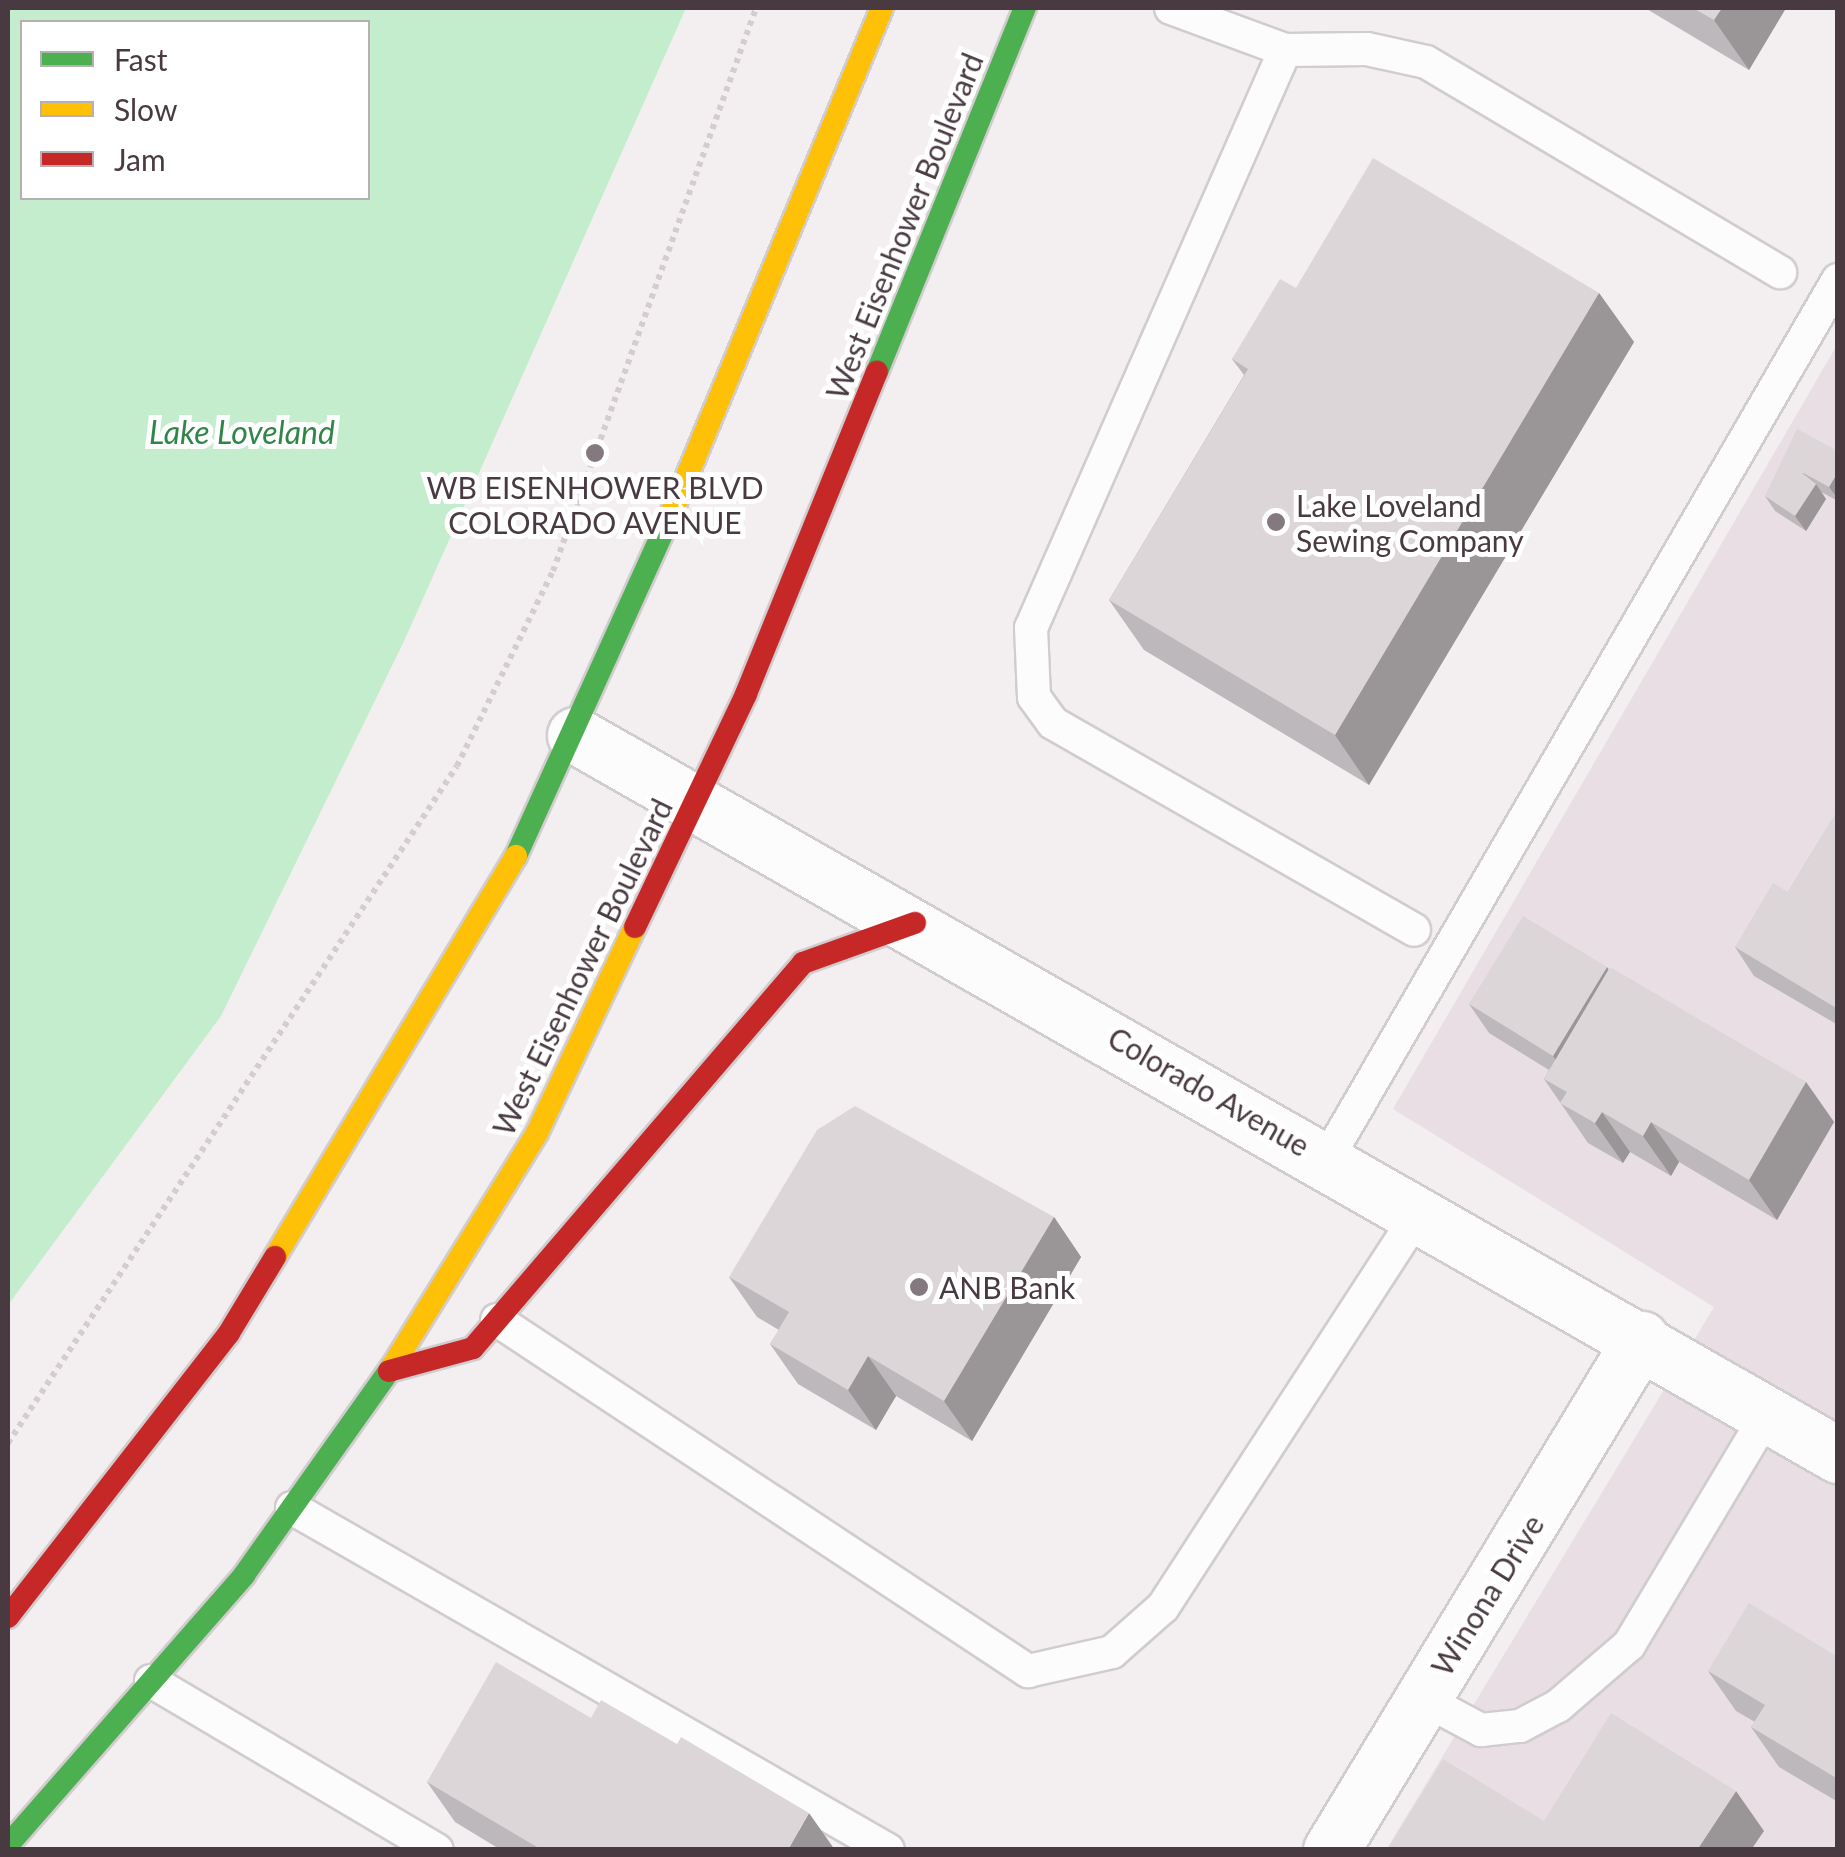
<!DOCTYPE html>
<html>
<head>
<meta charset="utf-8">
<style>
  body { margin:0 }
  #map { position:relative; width:1845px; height:1857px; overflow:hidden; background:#f3eef0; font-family:Lato,sans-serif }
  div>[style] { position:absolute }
  .residential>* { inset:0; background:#e8dee3 }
  .water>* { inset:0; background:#c3edcd }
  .path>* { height:6px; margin-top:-3px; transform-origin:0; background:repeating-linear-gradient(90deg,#d3ccd0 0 5px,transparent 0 10px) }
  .roads { filter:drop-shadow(2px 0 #d1ccce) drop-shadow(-2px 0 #d1ccce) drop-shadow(0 2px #d1ccce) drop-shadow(0 -2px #d1ccce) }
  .lane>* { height:32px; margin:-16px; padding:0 16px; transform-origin:16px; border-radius:16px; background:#fdfcfd }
  .street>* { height:55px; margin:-27.5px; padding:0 27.5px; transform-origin:27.5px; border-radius:27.5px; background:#fdfcfd }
  .fast>* { height:22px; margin:-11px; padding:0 11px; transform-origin:11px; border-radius:11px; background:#4caf50 }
  .slow>* { height:22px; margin:-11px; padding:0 11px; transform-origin:11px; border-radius:11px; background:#ffc107 }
  .jam>* { height:22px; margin:-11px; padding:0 11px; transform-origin:11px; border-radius:11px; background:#c62828 }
  .wall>* { inset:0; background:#bdb8bb }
  .shaded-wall>* { inset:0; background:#9a9698 }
  .building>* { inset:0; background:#dcd6d9 }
  .dots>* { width:28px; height:28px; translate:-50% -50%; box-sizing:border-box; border:5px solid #fff; border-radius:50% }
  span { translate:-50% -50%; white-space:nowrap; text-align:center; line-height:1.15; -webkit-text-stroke:10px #fff; paint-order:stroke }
  .street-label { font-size:30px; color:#493a42 }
  .poi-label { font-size:30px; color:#493a42 }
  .left { translate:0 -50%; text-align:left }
  .water-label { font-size:32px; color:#308648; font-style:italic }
  .frame { position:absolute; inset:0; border:10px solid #493a42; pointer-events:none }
  .legend { position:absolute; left:20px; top:20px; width:350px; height:180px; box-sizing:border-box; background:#fff; border:2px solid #b6b0b3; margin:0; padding:12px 18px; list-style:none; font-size:30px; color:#493a42 }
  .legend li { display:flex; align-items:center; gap:20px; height:50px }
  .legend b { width:50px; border:2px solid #b6b0b3 }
</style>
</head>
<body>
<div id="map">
  <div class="residential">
    <i style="clip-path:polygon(1837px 345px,1837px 1849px,1386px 1850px,1714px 1307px,1393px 1109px)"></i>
  </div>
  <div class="water">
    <i style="clip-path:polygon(evenodd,8px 8px,686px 8px,405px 639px,221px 1016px,8px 1305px,8px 8px,22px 22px,368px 22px,368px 198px,22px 198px,22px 22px)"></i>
  </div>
  <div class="path">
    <i style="left:8px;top:1443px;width:812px;rotate:-56.45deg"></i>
    <i style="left:457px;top:766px;width:217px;rotate:-63.8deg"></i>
    <i style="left:553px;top:571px;width:598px;rotate:-70.17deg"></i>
  </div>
  <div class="roads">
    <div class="lane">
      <i style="left:1171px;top:8px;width:121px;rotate:20.2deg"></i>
      <i style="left:1285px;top:50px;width:631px;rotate:113.72deg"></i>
      <i style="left:1031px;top:628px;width:69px;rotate:87.5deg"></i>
      <i style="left:1034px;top:697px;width:32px;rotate:54deg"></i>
      <i style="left:1053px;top:723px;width:416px;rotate:29.8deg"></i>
      <i style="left:1285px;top:50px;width:82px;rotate:-0.7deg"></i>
      <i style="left:1367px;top:49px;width:60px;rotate:12.4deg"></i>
      <i style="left:1426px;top:62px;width:412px;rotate:30.7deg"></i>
      <i style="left:1327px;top:1159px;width:1017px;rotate:-59.83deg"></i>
      <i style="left:497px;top:1320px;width:637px;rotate:33.47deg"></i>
      <i style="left:1028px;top:1671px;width:86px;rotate:-12.7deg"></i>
      <i style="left:1112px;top:1652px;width:68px;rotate:-41.4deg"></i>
      <i style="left:1163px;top:1607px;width:471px;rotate:-57deg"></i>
      <i style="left:292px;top:1508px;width:687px;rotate:29.85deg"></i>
      <i style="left:151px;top:1681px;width:332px;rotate:30.6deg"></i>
      <i style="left:1423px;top:1699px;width:66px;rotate:28.1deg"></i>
      <i style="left:1481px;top:1730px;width:39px;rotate:-6deg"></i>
      <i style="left:1520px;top:1726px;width:43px;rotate:-27.8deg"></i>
      <i style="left:1558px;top:1706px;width:94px;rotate:-40.7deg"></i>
      <i style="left:1629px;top:1645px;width:269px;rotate:-59.1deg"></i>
    </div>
    <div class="street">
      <i style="left:575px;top:735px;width:1454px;rotate:29.69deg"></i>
      <i style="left:1331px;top:1850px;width:598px;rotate:-58.76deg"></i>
    </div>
    <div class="fast">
      <i style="left:877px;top:372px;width:393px;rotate:-67.9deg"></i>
      <i style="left:516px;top:856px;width:378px;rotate:-65.6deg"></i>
      <i style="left:8px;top:1845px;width:359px;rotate:-48.8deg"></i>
      <i style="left:244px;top:1575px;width:255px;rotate:-54.6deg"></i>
    </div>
    <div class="slow">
      <i style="left:672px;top:512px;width:546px;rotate:-67.38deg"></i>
      <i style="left:275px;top:1257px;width:468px;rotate:-59deg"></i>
      <i style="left:392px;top:1367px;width:275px;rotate:-58.2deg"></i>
      <i style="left:537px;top:1133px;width:228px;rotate:-64.6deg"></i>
    </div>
    <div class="jam">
      <i style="left:635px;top:927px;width:258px;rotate:-64.5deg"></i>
      <i style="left:746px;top:694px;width:348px;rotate:-67.9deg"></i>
      <i style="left:389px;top:1371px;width:87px;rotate:-15.3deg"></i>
      <i style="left:473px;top:1348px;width:507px;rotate:-49.4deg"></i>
      <i style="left:803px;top:963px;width:119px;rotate:-19.7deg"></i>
      <i style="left:8px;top:1617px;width:360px;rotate:-52.1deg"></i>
      <i style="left:229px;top:1333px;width:89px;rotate:-58.8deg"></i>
    </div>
  </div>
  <div class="wall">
    <i style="clip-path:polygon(1645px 8px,1786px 8px,1749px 70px)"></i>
    <i style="clip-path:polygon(1296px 288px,1599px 293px,1634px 342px,1369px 785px,1144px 650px,1109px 600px,1244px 375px,1232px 359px)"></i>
    <i style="clip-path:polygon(1838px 451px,1838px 501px,1821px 492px,1826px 499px,1806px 531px,1775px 511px,1765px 496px)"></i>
    <i style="clip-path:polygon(1838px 810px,1838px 1025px,1754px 976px,1735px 947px,1788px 892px)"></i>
    <i style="clip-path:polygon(1609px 970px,1806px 1082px,1834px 1122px,1777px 1220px,1679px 1162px,1671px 1176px,1630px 1152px,1623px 1163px,1588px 1143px,1544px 1079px,1549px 1070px,1489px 1033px,1469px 1004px)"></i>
    <i style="clip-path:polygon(1054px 1217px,1081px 1257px,972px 1441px,896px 1396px,876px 1430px,798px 1384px,770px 1344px,779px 1330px,757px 1317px,729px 1277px)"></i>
    <i style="clip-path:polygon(1838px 1657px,1838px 1802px,1779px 1767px,1751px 1727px,1755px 1722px,1736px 1711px,1708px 1671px)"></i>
    <i style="clip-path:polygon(591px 1718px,835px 1850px,501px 1850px,455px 1822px,427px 1782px)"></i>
  </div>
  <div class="shaded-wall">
    <i style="clip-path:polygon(1722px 8px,1786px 8px,1749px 70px,1714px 20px)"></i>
    <i style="clip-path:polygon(1599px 293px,1634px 342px,1369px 785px,1335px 735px)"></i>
    <i style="clip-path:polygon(1838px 472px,1838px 499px,1829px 487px)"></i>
    <i style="clip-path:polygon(1816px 484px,1826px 499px,1806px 531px,1795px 516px)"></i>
    <i style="clip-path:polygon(1607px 967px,1627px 996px,1572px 1084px,1553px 1056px)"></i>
    <i style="clip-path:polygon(1806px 1082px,1834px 1122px,1777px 1220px,1749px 1180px)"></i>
    <i style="clip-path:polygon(1602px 1112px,1630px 1152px,1623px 1163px,1595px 1123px)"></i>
    <i style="clip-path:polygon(1651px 1122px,1679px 1162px,1671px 1176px,1643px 1136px)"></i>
    <i style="clip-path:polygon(1054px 1217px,1081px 1257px,972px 1441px,944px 1401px)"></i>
    <i style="clip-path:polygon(868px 1356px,896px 1396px,876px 1430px,848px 1390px)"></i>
    <i style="clip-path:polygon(1736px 1791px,1764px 1831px,1751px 1850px,1697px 1850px)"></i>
    <i style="clip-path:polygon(809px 1813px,835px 1850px,788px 1850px)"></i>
  </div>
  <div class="building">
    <i style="clip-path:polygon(1693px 8px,1722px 8px,1714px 20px)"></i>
    <i style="clip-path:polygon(1373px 158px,1599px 293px,1335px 735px,1109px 600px,1248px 369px,1232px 359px,1280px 279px,1296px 288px)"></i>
    <i style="clip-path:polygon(1797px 429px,1838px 451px,1838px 472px,1829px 487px,1798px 470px,1816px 484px,1795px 516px,1765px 496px)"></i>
    <i style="clip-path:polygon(1838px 810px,1838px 1009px,1735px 947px,1773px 883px,1788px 892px)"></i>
    <i style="clip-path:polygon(1523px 916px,1607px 967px,1553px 1056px,1469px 1004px)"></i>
    <i style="clip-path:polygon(1610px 967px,1806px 1082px,1749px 1180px,1651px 1122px,1643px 1136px,1602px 1112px,1595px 1123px,1560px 1103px,1567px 1092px,1544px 1079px)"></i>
    <i style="clip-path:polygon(855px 1106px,1054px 1217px,944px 1401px,868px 1356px,848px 1390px,770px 1344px,789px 1312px,729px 1277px,817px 1130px)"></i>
    <i style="clip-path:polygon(1749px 1603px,1838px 1657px,1838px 1779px,1751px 1727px,1765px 1705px,1708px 1671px)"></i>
    <i style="clip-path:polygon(496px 1662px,591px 1718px,601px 1700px,677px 1744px,681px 1737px,809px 1813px,788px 1850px,542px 1850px,427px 1782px)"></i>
    <i style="clip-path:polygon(1611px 1713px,1736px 1791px,1697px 1850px,1387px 1850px,1443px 1759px,1544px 1821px)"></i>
  </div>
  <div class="dots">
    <i style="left:595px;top:453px;background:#84797f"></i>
    <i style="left:1276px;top:522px;background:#84797f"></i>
    <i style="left:919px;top:1287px;background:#84797f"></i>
  </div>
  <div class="street-label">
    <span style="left:904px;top:226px;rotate:-68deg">West Eisenhower Boulevard</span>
    <span style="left:582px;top:967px;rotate:-64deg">West Eisenhower Boulevard</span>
    <span style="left:1209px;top:1091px;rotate:30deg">Colorado Avenue</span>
    <span style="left:1487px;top:1595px;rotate:-58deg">Winona Drive</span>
  </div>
  <div class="poi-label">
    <span style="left:595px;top:504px">WB EISENHOWER BLVD<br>COLORADO AVENUE</span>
    <span class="left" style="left:1296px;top:522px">Lake Loveland<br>Sewing Company</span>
    <span class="left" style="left:939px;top:1287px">ANB Bank</span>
  </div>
  <div class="water-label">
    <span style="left:242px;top:432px">Lake Loveland</span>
  </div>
  <div class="frame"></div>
  <ul class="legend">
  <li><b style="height:12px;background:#4caf50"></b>Fast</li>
  <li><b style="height:12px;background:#ffc107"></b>Slow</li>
  <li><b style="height:12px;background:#c62828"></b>Jam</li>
  </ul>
</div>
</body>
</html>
